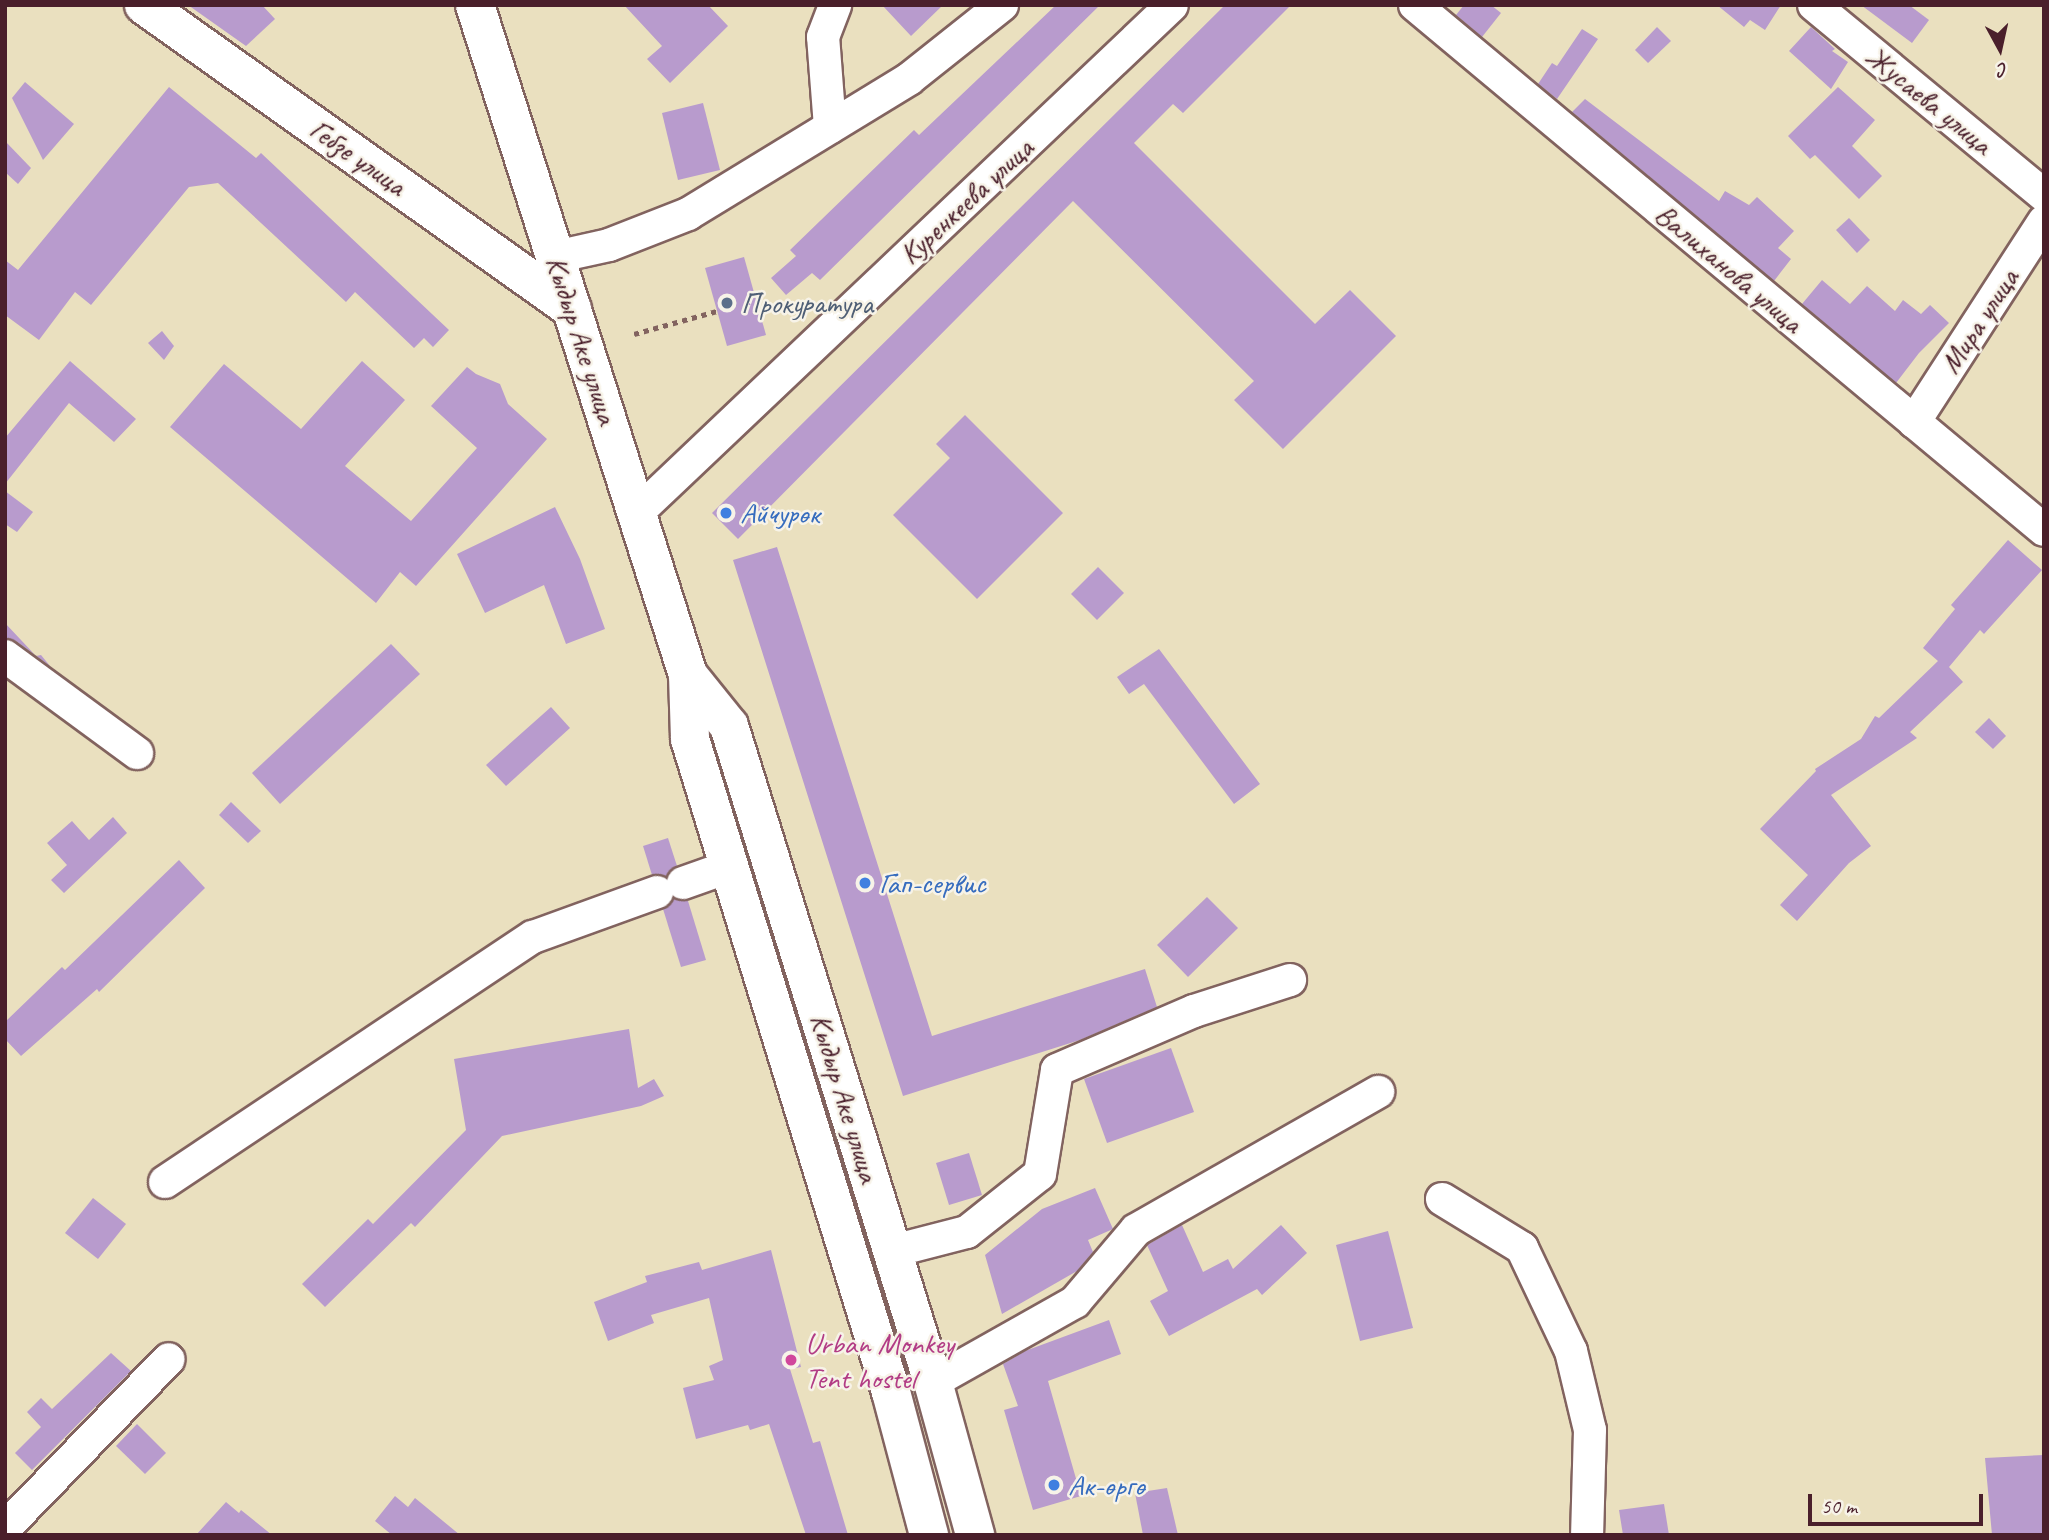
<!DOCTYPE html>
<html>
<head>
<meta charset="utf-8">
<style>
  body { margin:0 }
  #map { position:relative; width:2049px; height:1540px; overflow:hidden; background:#eae0bf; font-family:Caveat,sans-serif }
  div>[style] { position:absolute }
  .building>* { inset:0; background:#b89bcd }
  .path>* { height:4.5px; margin-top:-2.25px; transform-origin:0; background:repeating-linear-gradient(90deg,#82635f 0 5px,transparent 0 10px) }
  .roads { filter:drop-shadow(2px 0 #82635f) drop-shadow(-2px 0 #82635f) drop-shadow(0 2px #82635f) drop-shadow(0 -2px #82635f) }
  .minor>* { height:32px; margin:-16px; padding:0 16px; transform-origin:16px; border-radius:16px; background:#fff }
  .major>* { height:38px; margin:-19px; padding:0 19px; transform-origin:19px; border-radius:19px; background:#fff }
  .highway>* { height:38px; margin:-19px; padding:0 19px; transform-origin:19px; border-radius:19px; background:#fff }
  .dots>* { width:19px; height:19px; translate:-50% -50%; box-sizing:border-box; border:4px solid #f7f3e8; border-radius:50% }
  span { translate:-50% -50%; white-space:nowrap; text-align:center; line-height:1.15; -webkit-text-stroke:5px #f7f3e8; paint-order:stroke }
  .street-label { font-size:30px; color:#4a1f2b }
  .service-label { font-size:30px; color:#4e5e75 }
  .left { translate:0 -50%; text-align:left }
  .shop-label { font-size:30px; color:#366cbe }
  .hotel-label { font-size:30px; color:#b23c85 }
  .frame { position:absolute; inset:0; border:7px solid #4a1f2b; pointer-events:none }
  .north { position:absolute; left:1965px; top:14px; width:70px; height:70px; -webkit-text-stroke:5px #f7f3e8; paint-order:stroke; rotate:172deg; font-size:19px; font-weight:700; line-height:28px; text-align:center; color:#4a1f2b }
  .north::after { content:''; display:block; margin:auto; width:24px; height:32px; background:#4a1f2b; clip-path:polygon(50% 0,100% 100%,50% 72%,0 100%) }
  .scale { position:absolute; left:1808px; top:1494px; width:175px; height:32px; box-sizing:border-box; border:4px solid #4a1f2b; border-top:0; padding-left:9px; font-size:21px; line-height:24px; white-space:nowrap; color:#4a1f2b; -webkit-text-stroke:5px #f7f3e8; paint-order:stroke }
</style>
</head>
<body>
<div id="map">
  <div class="building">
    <i style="clip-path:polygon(188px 5px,262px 5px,275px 19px,246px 46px)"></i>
    <i style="clip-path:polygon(624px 5px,708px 5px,728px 26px,670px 83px,647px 59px,662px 46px)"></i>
    <i style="clip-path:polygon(882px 5px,943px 5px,911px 36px)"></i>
    <i style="clip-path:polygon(1056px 5px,1100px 5px,820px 280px,812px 273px,786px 295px,771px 278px,796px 256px,790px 250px,914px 130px,919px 135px)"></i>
    <i style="clip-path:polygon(1225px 5px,1291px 5px,1183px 113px,1173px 104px,1134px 143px,1315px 324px,1350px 290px,1396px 336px,1283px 449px,1234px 400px,1254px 381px,1073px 201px,738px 539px,712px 513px)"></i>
    <i style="clip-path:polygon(1464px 5px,1491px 5px,1501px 13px,1482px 37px,1456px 15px)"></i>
    <i style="clip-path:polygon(1717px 5px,1781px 5px,1765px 30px,1750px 20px,1744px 27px)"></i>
    <i style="clip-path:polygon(1861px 5px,1909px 5px,1929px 20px,1912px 43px)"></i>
    <i style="clip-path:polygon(1657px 27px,1671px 41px,1648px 63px,1635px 50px)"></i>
    <i style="clip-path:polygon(1811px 27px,1835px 49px,1832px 51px,1848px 62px,1831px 89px,1789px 51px)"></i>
    <i style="clip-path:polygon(1582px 29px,1598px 39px,1557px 99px,1538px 84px,1552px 63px,1557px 66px)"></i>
    <i style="clip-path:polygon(25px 82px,74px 124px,43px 160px,12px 98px)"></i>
    <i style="clip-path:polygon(169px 87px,256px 158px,261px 153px,449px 330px,433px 347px,424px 338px,414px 348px,355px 292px,346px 302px,218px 183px,189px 187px,91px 305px,75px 292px,39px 340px,5px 315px,5px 260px,18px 270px)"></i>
    <i style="clip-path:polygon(1838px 87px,1875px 120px,1852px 146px,1882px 176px,1859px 199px,1815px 155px,1810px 159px,1788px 136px)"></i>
    <i style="clip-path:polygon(1585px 99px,1719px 201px,1725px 191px,1749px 205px,1757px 197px,1794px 231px,1778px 248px,1791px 259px,1774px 281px,1572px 112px)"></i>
    <i style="clip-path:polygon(703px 103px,720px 170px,678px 180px,662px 113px)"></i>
    <i style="clip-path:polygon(5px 141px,31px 168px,18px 184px,5px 172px)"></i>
    <i style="clip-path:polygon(1849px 218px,1870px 240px,1857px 253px,1836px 230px)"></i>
    <i style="clip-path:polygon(744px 257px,766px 335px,727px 346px,705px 268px)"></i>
    <i style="clip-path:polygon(1822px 280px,1850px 304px,1867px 286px,1895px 311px,1903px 300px,1921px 314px,1930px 305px,1949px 323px,1919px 353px,1896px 383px,1802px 304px)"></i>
    <i style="clip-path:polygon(162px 331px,174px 346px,164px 360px,148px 343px)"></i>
    <i style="clip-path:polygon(70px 361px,136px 419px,114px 442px,69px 403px,5px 484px,5px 438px)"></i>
    <i style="clip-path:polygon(362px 361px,405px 400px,345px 466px,411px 521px,477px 448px,431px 406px,467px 367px,476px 374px,500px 384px,508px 404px,547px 439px,416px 586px,400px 572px,376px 603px,170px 427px,224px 364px,301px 429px)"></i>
    <i style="clip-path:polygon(965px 415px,1063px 513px,977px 599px,893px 515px,950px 458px,936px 444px)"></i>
    <i style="clip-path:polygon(5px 491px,33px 512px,17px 532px,5px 524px)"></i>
    <i style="clip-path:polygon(555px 507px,580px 559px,605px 629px,566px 644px,544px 585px,485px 613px,457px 554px)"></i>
    <i style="clip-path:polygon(2008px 540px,2042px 570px,1984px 634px,1980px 630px,1949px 667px,1963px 682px,1910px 732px,1917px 738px,1831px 795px,1871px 846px,1849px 863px,1797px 921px,1780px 905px,1808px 875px,1760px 829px,1816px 771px,1815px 769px,1861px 739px,1875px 716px,1879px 718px,1938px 661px,1923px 648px,1955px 609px,1951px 605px)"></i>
    <i style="clip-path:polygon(777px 547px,932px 1036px,1145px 969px,1157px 1007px,1080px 1040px,903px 1096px,733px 560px)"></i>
    <i style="clip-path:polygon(1098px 567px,1124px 593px,1097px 620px,1071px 594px)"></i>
    <i style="clip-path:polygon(5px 623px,36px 656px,41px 655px,50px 666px,16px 641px,5px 638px)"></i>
    <i style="clip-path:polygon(391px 644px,420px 674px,280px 804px,252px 773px)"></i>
    <i style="clip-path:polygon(1159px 649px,1260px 784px,1234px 804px,1144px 684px,1129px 694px,1117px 677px)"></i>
    <i style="clip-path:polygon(551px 707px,570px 728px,506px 786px,486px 765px)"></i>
    <i style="clip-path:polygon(1989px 718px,2006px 736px,1993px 749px,1975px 732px)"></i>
    <i style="clip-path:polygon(231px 802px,261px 831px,248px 843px,219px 815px)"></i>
    <i style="clip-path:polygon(113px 817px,127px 833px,64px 893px,51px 880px,67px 865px,47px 843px,72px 821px,89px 840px)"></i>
    <i style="clip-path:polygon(668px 838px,677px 866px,666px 877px,652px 875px,643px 846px)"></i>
    <i style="clip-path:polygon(179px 860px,205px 888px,99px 992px,97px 989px,21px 1056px,5px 1039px,5px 1022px,62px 967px,65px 970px)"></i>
    <i style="clip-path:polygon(1207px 897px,1238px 928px,1188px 977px,1157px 945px)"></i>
    <i style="clip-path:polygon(674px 898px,688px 901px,706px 960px,681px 967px,663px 909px)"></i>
    <i style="clip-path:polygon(629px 1029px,638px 1088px,654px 1079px,664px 1096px,641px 1106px,502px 1136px,415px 1227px,411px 1223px,325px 1307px,302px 1284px,368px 1219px,373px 1224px,466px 1130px,454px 1059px)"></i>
    <i style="clip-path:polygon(1171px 1048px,1194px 1112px,1107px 1143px,1084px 1079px)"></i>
    <i style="clip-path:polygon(969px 1153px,982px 1195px,949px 1205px,936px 1163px)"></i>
    <i style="clip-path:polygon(1095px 1188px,1113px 1229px,1088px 1240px,1093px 1252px,1077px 1271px,1002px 1314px,985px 1255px,1042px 1209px)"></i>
    <i style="clip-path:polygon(93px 1198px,126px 1224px,98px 1259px,65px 1233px)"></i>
    <i style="clip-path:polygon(1182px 1225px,1203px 1272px,1228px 1259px,1233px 1269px,1281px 1225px,1307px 1253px,1262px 1295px,1257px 1289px,1169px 1336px,1150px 1301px,1168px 1291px,1147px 1245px)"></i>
    <i style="clip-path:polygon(1388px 1231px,1413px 1328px,1360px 1341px,1336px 1245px)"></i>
    <i style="clip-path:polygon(771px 1250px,801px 1367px,790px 1369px,813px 1443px,820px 1441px,848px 1535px,806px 1535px,769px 1424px,750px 1430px,748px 1425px,696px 1439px,683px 1388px,714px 1380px,709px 1366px,723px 1360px,709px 1298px,651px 1315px,654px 1323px,608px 1341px,594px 1302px,647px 1282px,645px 1276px,699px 1262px,702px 1270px)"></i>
    <i style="clip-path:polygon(1109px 1320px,1121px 1354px,1048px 1381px,1081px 1496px,1033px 1510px,1004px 1410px,1018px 1406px,1003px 1364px,1025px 1351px)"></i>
    <i style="clip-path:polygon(111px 1353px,131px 1371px,32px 1470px,15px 1453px,41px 1427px,27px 1412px,41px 1398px,52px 1409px)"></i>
    <i style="clip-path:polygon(137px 1424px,166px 1453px,145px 1474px,116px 1446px)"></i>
    <i style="clip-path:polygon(2044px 1455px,2044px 1535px,1992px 1535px,1985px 1458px)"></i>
    <i style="clip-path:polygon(1167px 1488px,1178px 1535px,1143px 1535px,1135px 1493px)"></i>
    <i style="clip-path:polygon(395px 1496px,408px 1507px,415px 1498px,460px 1535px,392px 1535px,375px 1521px)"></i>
    <i style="clip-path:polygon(226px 1502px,239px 1513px,241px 1510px,272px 1535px,196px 1535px)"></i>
    <i style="clip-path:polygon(1664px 1504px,1669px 1535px,1623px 1535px,1619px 1510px)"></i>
  </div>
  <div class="path">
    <i style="left:634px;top:334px;width:86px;rotate:-15.5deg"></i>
  </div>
  <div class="roads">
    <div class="minor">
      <i style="left:1415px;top:5px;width:819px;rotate:39.85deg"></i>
      <i style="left:1814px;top:5px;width:298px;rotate:39.6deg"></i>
      <i style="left:830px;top:127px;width:90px;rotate:-94.4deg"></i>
      <i style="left:823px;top:37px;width:34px;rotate:-69deg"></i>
      <i style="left:555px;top:257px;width:55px;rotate:-12.5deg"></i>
      <i style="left:609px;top:245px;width:85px;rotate:-21.4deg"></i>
      <i style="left:688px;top:214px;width:259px;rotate:-31.4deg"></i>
      <i style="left:909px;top:79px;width:119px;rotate:-38.5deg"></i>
      <i style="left:1914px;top:422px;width:239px;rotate:-57.1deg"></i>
      <i style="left:638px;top:512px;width:736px;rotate:-43.51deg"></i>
      <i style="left:5px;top:656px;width:164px;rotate:36.3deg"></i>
      <i style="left:683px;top:883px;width:51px;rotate:-19.5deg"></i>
      <i style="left:165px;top:1182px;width:442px;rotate:-33.7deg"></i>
      <i style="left:533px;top:937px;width:132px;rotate:-19.9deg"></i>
      <i style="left:1442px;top:1199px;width:94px;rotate:31.5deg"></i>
      <i style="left:1522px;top:1248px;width:114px;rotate:64.6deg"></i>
      <i style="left:1571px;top:1351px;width:81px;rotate:76.5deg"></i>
      <i style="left:1590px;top:1430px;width:105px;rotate:91.6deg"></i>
      <i style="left:893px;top:1251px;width:76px;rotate:-14.4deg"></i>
      <i style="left:967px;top:1232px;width:93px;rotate:-38.5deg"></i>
      <i style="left:1040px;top:1174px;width:105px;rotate:-80.7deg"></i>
      <i style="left:1057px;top:1070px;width:149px;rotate:-23.3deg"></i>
      <i style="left:1194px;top:1011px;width:101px;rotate:-17.9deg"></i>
      <i style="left:933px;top:1382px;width:163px;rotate:-29.4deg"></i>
      <i style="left:1075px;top:1302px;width:94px;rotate:-49.7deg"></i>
      <i style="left:1136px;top:1230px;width:279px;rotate:-29.7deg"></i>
      <i style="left:5px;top:1528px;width:235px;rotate:-45.9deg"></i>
    </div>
    <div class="major">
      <i style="left:144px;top:5px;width:525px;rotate:35.39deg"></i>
    </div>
    <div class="highway">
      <i style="left:475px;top:5px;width:703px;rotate:72.36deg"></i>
      <i style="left:688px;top:675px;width:64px;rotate:88.2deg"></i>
      <i style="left:690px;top:739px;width:683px;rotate:72.89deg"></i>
      <i style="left:891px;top:1392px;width:148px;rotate:75.1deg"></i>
      <i style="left:688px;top:675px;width:65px;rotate:51.2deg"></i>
      <i style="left:729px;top:726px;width:687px;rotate:72.73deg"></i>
      <i style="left:933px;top:1382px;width:159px;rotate:74.6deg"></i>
    </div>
  </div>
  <div class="dots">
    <i style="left:727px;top:303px;background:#5c6f8a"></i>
    <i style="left:726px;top:513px;background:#3f7fe0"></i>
    <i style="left:865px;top:883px;background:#3f7fe0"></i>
    <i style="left:791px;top:1360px;background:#d1479c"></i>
    <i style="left:1054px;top:1485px;background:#3f7fe0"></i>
  </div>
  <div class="street-label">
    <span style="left:1929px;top:100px;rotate:39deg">Жусаева улица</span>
    <span style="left:358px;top:157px;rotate:35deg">Гебзе улица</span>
    <span style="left:966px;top:201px;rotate:-43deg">Куренкеева улица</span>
    <span style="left:1729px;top:268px;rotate:40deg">Валиханова улица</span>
    <span style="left:1979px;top:321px;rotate:-57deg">Мира улица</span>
    <span style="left:582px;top:340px;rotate:72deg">Кыдыр Аке улица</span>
    <span style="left:845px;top:1098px;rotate:73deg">Кыдыр Аке улица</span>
  </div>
  <div class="service-label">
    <span class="left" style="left:741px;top:303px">Прокуратура</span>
  </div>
  <div class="shop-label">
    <span class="left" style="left:740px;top:513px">Айчурөк</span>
    <span class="left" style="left:879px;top:883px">Гап-сервис</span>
    <span class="left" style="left:1068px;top:1485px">Ак-өргө</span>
  </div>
  <div class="hotel-label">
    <span class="left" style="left:805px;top:1360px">Urban Monkey<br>Tent hostel</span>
  </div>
  <div class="frame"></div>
  <div class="north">С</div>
  <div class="scale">50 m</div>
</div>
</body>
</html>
